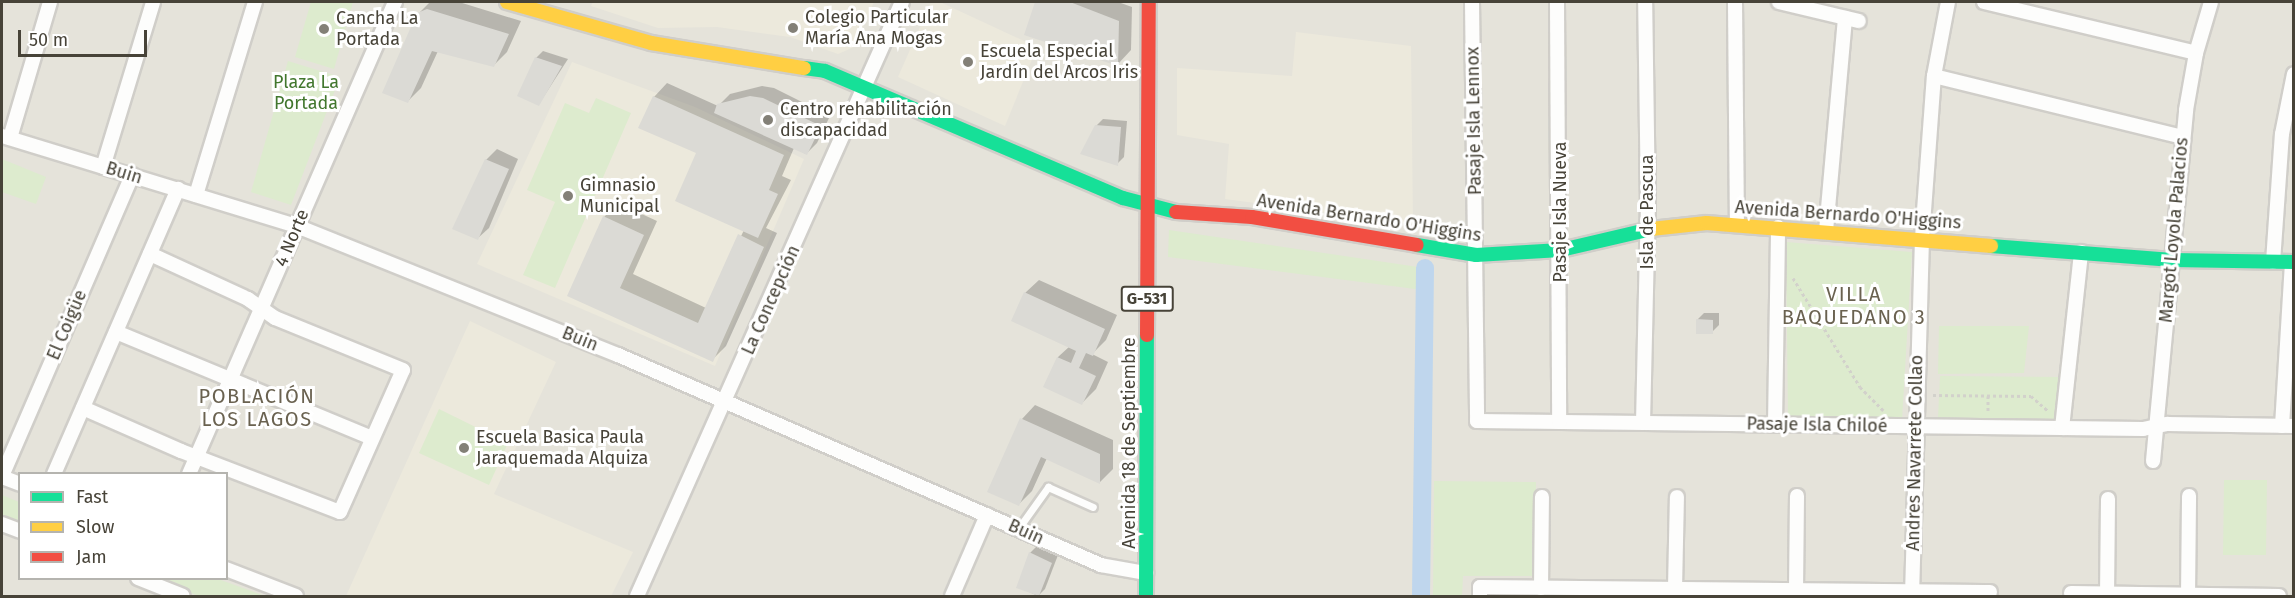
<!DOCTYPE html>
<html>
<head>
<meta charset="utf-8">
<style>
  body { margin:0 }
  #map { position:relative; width:2295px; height:598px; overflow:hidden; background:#f2f1ec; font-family:"Fira Sans",sans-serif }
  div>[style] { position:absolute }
  .residential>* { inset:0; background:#e5e3da }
  .education>* { inset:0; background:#ece9dc }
  .green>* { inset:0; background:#ddebce }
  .shadow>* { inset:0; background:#0003 }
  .canal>* { height:18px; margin:-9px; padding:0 9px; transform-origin:9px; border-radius:9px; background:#bfd6ed }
  .building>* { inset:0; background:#dbdad5 }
  .path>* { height:3px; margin-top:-1.5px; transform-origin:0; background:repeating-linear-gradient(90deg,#d2d1cb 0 3px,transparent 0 6px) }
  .roads { filter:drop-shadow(2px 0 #d0cec9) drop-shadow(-2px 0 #d0cec9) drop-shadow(0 2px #d0cec9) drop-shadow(0 -2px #d0cec9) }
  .lane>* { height:7px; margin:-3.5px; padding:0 3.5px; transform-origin:3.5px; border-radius:3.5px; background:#fdfdfc }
  .street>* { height:14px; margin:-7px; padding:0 7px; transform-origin:7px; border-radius:7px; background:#fdfdfc }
  .fast>* { height:14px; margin:-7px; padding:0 7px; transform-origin:7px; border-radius:7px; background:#16e098 }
  .slow>* { height:14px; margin:-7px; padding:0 7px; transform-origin:7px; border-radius:7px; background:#ffcf43 }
  .jam>* { height:14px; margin:-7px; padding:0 7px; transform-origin:7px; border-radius:7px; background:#f24e42 }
  .dots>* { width:16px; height:16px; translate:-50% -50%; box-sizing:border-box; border:3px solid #fff; border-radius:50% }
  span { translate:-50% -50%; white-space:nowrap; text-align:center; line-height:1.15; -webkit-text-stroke:6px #fff; paint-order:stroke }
  .shield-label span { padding:2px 4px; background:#fff; border:2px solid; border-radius:4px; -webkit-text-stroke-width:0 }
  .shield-label { font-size:16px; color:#474338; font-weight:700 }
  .poi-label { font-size:18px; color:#474338 }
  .left { translate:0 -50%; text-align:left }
  .park-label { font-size:18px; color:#42772e }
  .street-label { font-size:18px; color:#474338 }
  .neighbourhood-label { font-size:20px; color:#6a6250; letter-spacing:1.5px }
  .frame { position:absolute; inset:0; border:3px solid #474338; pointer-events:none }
  .legend { position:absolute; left:18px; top:472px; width:210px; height:108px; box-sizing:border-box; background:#fff; border:2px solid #b5b4af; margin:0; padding:8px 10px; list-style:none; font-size:18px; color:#474338 }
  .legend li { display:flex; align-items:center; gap:12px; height:30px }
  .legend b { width:30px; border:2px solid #b5b4af }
  .scale { position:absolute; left:18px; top:30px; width:129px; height:27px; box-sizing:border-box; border:3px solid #474338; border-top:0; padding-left:8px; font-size:18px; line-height:21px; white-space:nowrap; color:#474338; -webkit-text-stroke:4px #fff; paint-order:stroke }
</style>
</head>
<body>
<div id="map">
  <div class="residential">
    <i style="clip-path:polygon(evenodd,2px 2px,2293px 2px,2293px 596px,2px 596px,2px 2px,20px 474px,226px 474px,226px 578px,20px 578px,20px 474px)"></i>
  </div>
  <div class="education">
    <i style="clip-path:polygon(593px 2px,874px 2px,854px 47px,838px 54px,790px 37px,717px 27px,658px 28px,591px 6px)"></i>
    <i style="clip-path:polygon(931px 2px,940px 2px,1037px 47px,1005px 126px,898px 77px)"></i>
    <i style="clip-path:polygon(1296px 32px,1411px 46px,1413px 224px,1225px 199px,1229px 144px,1177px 135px,1177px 68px,1292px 76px)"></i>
    <i style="clip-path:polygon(572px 62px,695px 107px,804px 159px,715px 366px,477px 264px)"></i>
    <i style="clip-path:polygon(470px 321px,556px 362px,494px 494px,633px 552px,611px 596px,346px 596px)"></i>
  </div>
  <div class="green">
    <i style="clip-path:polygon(311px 2px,353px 2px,334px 69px,295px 57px)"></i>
    <i style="clip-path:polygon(288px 61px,340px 77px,291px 205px,251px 192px)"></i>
    <i style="clip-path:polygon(596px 98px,631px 113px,555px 288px,523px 275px,555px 202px,527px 190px,565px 103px,589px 113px)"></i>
    <i style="clip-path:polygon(2px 159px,46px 177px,36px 204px,2px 192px)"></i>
    <i style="clip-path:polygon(1169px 230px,1425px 268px,1423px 290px,1168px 257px)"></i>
    <i style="clip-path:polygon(1786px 242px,1912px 252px,1902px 420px,1788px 417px)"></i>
    <i style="clip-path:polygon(1939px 326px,2029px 326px,2024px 373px,1938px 374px)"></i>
    <i style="clip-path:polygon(1940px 376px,2059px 377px,2060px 419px,1938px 418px)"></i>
    <i style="clip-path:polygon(439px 409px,508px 443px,489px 485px,419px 453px)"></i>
    <i style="clip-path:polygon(2224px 480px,2267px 480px,2266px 555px,2223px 555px)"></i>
    <i style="clip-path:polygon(1434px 481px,1536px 482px,1535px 576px,1463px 576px,1462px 596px,1433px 596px)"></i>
    <i style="clip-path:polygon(2px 495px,19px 502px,19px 524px,2px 517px)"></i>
    <i style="clip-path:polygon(154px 579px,218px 579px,265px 596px,199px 596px)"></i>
  </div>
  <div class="shadow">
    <i style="clip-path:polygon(430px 2px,459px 2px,521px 21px,507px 52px,494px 65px,438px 51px,421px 88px,407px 102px,418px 14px)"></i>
    <i style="clip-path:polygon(1037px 2px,1118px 2px,1132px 7px,1131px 50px,1118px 64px,1026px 34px)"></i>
    <i style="clip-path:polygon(543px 51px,568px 59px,539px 104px,536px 58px)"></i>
    <i style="clip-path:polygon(667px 83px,718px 106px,730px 94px,762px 86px,774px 88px,830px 116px,817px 143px,806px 154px,794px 148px,782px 176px,791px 180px,766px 228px,777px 233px,726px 346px,712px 360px,569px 295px,604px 217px,618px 203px,657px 221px,633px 274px,706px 308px,744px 230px,698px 152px,654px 97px)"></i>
    <i style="clip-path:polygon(1103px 119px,1127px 121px,1124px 157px,1117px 164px,1096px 126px)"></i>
    <i style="clip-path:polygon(497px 149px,518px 159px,489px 228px,478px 238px,486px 160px)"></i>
    <i style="clip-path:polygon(1039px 280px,1117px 315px,1106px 340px,1092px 354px,1108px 362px,1096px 389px,1082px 403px,1045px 386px,1058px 357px,1070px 346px,1025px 293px)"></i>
    <i style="clip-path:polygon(1704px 313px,1719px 313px,1719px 325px,1712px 332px,1697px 320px)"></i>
    <i style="clip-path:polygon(1035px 405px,1113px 440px,1113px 469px,1100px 482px,1047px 458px,1032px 491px,1018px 505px,1022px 419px)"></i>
    <i style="clip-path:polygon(1037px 546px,1058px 555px,1045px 589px,1038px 596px,1018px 587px,1030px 553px)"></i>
  </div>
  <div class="canal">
    <i style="left:1421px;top:596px;width:328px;rotate:-89.3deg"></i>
  </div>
  <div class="building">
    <i style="clip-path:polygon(1035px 2px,1070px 2px,1119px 21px,1118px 66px,1024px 35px)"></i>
    <i style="clip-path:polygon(427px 9px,509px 34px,494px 67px,432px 51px,408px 103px,382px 93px,417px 13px)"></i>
    <i style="clip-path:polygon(535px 57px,562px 66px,539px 106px,517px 96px)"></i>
    <i style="clip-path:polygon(653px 96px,784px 155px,769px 190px,778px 194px,758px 238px,675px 201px,696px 153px,638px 128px)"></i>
    <i style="clip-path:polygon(750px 96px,763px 98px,821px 126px,807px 155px,714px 113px,717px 104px)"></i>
    <i style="clip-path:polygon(1095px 125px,1121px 127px,1118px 166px,1080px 154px)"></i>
    <i style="clip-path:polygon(485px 159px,509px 169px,478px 240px,452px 229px)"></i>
    <i style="clip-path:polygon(603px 216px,644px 235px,620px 288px,698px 323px,738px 234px,764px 247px,713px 362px,567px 296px)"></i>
    <i style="clip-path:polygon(1024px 292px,1105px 329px,1093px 356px,1086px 353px,1079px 368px,1096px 376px,1082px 405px,1043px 387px,1057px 357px,1071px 363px,1076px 351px,1011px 321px)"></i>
    <i style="clip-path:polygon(1696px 319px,1713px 320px,1713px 334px,1696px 334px)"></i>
    <i style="clip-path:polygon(1020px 418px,1100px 454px,1100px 484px,1041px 457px,1019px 506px,987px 492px)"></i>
    <i style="clip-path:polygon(1029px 552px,1052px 563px,1039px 596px,1016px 588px)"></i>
  </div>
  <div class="path">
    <i style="left:1793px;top:278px;width:128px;rotate:58.4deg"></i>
    <i style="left:1860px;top:387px;width:33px;rotate:45deg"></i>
    <i style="left:1933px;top:395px;width:98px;rotate:0.6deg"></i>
    <i style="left:2031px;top:396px;width:23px;rotate:41deg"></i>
    <i style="left:1988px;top:396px;width:16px;rotate:90deg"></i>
  </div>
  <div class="roads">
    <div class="lane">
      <i style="left:1018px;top:529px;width:52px;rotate:-54.5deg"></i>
      <i style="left:1048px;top:487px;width:49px;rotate:24deg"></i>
    </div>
    <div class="street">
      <i style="left:1472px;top:2px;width:419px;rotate:89.3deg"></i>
      <i style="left:1477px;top:421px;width:666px;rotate:0.69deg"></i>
      <i style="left:2143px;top:429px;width:25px;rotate:-12deg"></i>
      <i style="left:2167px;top:424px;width:127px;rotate:0.9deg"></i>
      <i style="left:1557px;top:2px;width:420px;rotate:89.7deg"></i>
      <i style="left:1735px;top:2px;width:222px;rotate:89.5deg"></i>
      <i style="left:1779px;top:2px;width:82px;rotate:13.4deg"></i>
      <i style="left:1984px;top:2px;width:218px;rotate:13.5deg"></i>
      <i style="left:1934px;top:76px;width:256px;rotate:13.8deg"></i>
      <i style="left:2px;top:136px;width:308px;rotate:17deg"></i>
      <i style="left:297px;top:226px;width:346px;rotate:21.9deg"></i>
      <i style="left:618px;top:355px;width:527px;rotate:23.5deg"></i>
      <i style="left:1101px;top:565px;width:46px;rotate:10.1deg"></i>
      <i style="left:10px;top:138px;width:142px;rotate:-73.6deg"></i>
      <i style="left:103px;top:167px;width:172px;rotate:-73.1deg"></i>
      <i style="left:196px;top:195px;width:202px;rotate:-73deg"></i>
      <i style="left:1826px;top:231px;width:214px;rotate:-84.9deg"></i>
      <i style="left:2273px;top:262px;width:128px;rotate:-86deg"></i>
      <i style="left:2282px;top:134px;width:61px;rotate:-78.7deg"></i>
      <i style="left:116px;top:332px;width:277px;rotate:22.5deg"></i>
      <i style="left:83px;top:408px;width:107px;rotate:23.7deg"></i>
      <i style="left:181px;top:451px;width:170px;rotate:21deg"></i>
      <i style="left:340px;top:512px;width:155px;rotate:-66.1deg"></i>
      <i style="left:403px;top:370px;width:138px;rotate:-157.9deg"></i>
      <i style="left:275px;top:318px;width:33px;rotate:-145deg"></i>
      <i style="left:248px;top:299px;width:108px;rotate:-155.3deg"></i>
      <i style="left:1643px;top:423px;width:217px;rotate:-88.7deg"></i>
      <i style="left:1648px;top:206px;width:204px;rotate:-90.8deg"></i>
      <i style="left:1775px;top:424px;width:197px;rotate:-89.1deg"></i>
      <i style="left:2282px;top:426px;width:164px;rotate:-86.5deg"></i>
      <i style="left:2062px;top:428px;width:177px;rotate:-83.8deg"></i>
      <i style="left:2153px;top:461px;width:353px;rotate:-84.6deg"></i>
      <i style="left:2186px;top:110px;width:58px;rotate:-80deg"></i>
      <i style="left:2196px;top:53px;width:53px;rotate:-73.6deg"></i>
      <i style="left:54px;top:474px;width:311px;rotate:-66.5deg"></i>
      <i style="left:189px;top:474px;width:515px;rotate:-66.42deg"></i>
      <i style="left:2px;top:476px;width:328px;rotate:-66.6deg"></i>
      <i style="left:2px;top:477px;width:19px;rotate:21deg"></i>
      <i style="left:2px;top:524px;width:19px;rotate:21deg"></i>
      <i style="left:226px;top:569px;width:75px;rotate:21.1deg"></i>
      <i style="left:138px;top:578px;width:48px;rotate:21.8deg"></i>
      <i style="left:1541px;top:588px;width:91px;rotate:-89.4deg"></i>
      <i style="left:1675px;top:589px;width:92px;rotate:-88.8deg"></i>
      <i style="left:1796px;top:591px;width:95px;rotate:-89.4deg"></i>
      <i style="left:2071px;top:593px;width:208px;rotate:0.8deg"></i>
      <i style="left:637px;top:596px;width:650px;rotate:-65.96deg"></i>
      <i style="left:952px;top:596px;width:88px;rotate:-66.6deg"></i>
      <i style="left:1480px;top:596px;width:9px;rotate:-90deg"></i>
      <i style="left:1480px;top:587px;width:510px;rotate:0.56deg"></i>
      <i style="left:1912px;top:596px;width:358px;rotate:-88.4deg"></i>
      <i style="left:1922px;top:238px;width:162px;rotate:-85.8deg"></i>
      <i style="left:1934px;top:76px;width:75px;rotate:-79.3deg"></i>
      <i style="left:2107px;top:596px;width:97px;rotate:-89.4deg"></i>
      <i style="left:2188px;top:596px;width:100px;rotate:-89.4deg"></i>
    </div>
    <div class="fast">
      <i style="left:804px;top:68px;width:21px;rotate:8deg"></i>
      <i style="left:825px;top:71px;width:324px;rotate:23.1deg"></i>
      <i style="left:1123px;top:198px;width:55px;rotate:14.8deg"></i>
      <i style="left:1417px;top:245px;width:60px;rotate:9.6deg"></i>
      <i style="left:1476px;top:255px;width:85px;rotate:-3.4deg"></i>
      <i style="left:1561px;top:250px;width:92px;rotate:-13.1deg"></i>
      <i style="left:1991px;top:246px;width:182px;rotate:4.4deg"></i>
      <i style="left:2172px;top:260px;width:122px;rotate:0.9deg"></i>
      <i style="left:1146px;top:596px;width:261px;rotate:-89.8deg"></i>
    </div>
    <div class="slow">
      <i style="left:507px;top:2px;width:150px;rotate:15.9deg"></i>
      <i style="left:651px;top:43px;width:155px;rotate:9.3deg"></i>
      <i style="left:1651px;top:229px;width:56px;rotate:-6.1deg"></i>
      <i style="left:1707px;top:223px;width:285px;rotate:4.6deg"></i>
    </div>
    <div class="jam">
      <i style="left:1176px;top:212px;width:76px;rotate:3.8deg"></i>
      <i style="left:1252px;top:217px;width:167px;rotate:9.6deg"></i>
      <i style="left:1147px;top:335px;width:333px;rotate:-89.7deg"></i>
    </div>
  </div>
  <div class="dots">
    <i style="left:793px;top:28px;background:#838077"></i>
    <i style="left:324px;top:29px;background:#838077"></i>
    <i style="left:968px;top:62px;background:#838077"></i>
    <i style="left:768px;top:120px;background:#838077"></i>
    <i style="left:568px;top:196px;background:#838077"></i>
    <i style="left:464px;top:448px;background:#838077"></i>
  </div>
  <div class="shield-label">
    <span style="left:1147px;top:299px">G-531</span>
  </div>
  <div class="poi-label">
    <span class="left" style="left:805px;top:28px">Colegio Particular<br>María Ana Mogas</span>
    <span class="left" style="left:336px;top:29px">Cancha La<br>Portada</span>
    <span class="left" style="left:980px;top:62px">Escuela Especial<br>Jardín del Arcos Iris</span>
    <span class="left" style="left:780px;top:120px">Centro rehabilitación<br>discapacidad</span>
    <span class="left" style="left:580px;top:196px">Gimnasio<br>Municipal</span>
    <span class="left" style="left:476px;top:448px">Escuela Basica Paula<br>Jaraquemada Alquiza</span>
  </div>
  <div class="park-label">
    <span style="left:306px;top:93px">Plaza La<br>Portada</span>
  </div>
  <div class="street-label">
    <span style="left:1474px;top:121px;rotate:-91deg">Pasaje Isla Lennox</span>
    <span style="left:124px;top:173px;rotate:17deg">Buin</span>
    <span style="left:1560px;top:212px;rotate:-90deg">Pasaje Isla Nueva</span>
    <span style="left:1647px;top:212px;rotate:-90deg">Isla de Pascua</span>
    <span style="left:1848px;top:215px;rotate:4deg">Avenida Bernardo O'Higgins</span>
    <span style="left:1369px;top:218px;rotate:9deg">Avenida Bernardo O'Higgins</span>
    <span style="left:2174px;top:230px;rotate:-85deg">Margot Loyola Palacios</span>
    <span style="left:292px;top:238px;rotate:-67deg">4 Norte</span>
    <span style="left:771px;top:300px;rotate:-66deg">La Concepción</span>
    <span style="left:67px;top:325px;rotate:-67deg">El Coigüe</span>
    <span style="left:580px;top:339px;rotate:22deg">Buin</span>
    <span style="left:1817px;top:425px;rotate:1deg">Pasaje Isla Chiloé</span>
    <span style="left:1129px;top:443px;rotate:-90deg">Avenida 18 de Septiembre</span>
    <span style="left:1915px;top:453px;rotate:-89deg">Andres Navarrete Collao</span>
    <span style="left:1026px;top:532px;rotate:24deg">Buin</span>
  </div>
  <div class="neighbourhood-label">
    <span style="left:1854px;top:306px">VILLA<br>BAQUEDANO 3</span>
    <span style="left:257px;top:408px">POBLACIÓN<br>LOS LAGOS</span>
  </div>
  <div class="frame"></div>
  <ul class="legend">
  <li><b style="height:8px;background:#16e098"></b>Fast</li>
  <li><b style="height:8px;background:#ffcf43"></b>Slow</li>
  <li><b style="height:8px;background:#f24e42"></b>Jam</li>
  </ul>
  <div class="scale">50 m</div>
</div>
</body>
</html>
